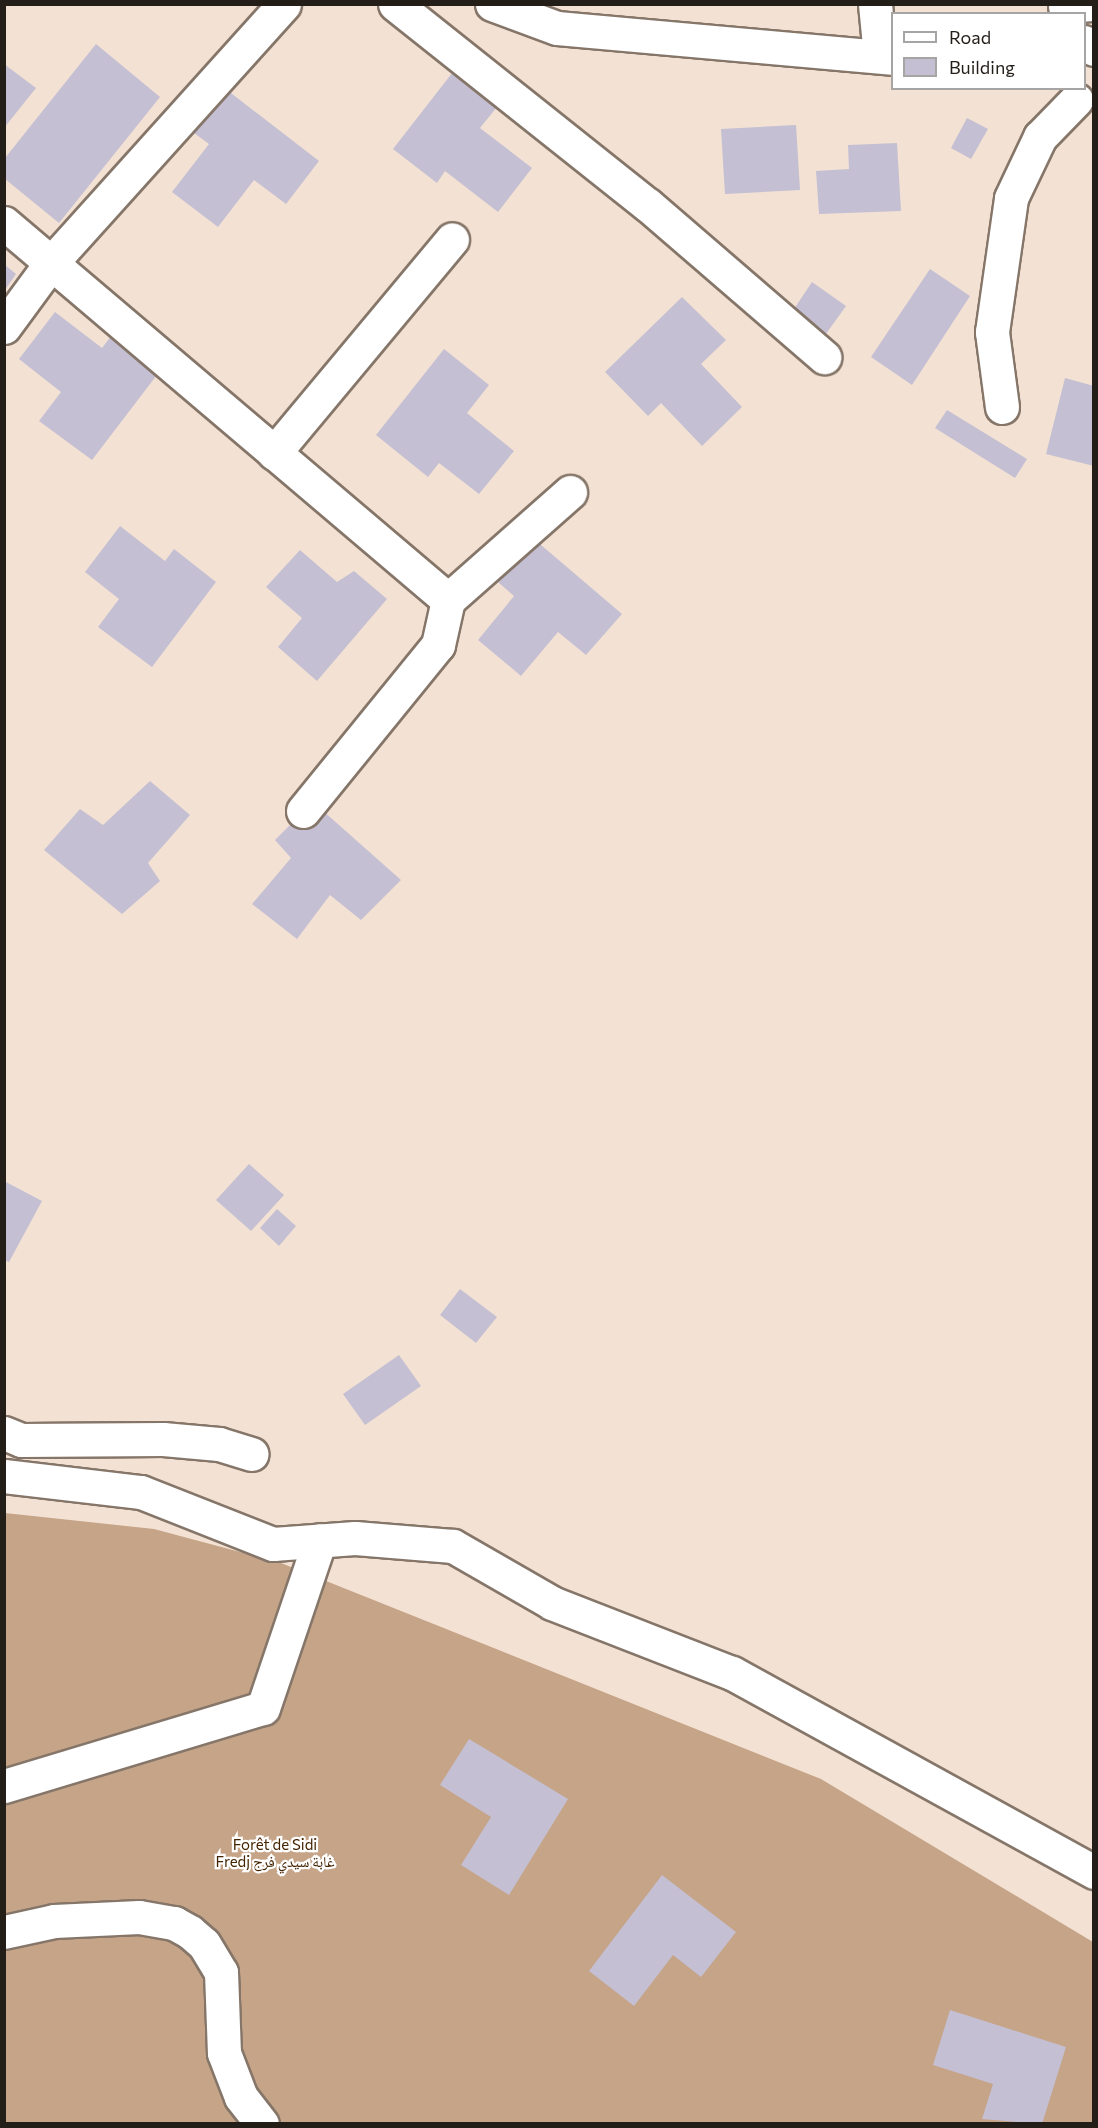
<!DOCTYPE html>
<html>
<head>
<meta charset="utf-8">
<style>
  body { margin:0 }
  #map { position:relative; width:1098px; height:2128px; overflow:hidden; background:#f3e2d4; font-family:Commissioner,"Noto Naskh Arabic",sans-serif }
  div>[style] { position:absolute }
  .forest>* { inset:0; background:#c5a488 }
  .building>* { inset:0; background:#c4bfd2 }
  .roads { filter:drop-shadow(2px 0 #857669) drop-shadow(-2px 0 #857669) drop-shadow(0 2px #857669) drop-shadow(0 -2px #857669) }
  .minor>* { height:33px; margin:-16.5px; padding:0 16.5px; transform-origin:16.5px; border-radius:16.5px; background:#fff }
  span { translate:-50% -50%; white-space:nowrap; text-align:center; line-height:1.15; -webkit-text-stroke:4.5px #fff; paint-order:stroke }
  .park-label { font-size:15px; color:#432300 }
  .frame { position:absolute; inset:0; border:6px solid #241e19; pointer-events:none }
  .legend { position:absolute; left:891px; top:12px; width:195px; height:78px; box-sizing:border-box; background:#fff; border:2px solid #a7a5a3; margin:0; padding:8px 10px; list-style:none; font-size:18px; color:#241e19 }
  .legend li { display:flex; align-items:center; gap:12px; height:30px }
  .legend b { width:30px; border:2px solid #a7a5a3 }
</style>
</head>
<body>
<div id="map">
  <div class="forest">
    <i style="clip-path:polygon(5px 1513px,154px 1529px,281px 1563px,821px 1779px,1093px 1942px,1093px 2123px,5px 2124px)"></i>
  </div>
  <div class="building">
    <i style="clip-path:polygon(96px 44px,160px 97px,59px 223px,5px 179px,5px 158px)"></i>
    <i style="clip-path:polygon(4px 64px,36px 88px,4px 128px)"></i>
    <i style="clip-path:polygon(456px 68px,501px 102px,480px 128px,532px 168px,498px 212px,445px 171px,437px 183px,393px 149px)"></i>
    <i style="clip-path:polygon(227px 90px,319px 161px,286px 204px,254px 180px,218px 227px,172px 192px,209px 144px,194px 133px)"></i>
    <i style="clip-path:polygon(967px 118px,988px 129px,971px 159px,951px 148px)"></i>
    <i style="clip-path:polygon(796px 125px,800px 190px,725px 194px,721px 129px)"></i>
    <i style="clip-path:polygon(897px 143px,901px 211px,819px 214px,816px 171px,849px 169px,848px 145px)"></i>
    <i style="clip-path:polygon(5px 265px,16px 274px,5px 290px)"></i>
    <i style="clip-path:polygon(930px 269px,970px 296px,912px 385px,871px 357px)"></i>
    <i style="clip-path:polygon(812px 282px,846px 306px,823px 338px,790px 315px)"></i>
    <i style="clip-path:polygon(682px 297px,726px 340px,701px 364px,742px 407px,702px 446px,661px 403px,648px 416px,605px 372px)"></i>
    <i style="clip-path:polygon(55px 312px,102px 348px,115px 331px,163px 367px,92px 460px,39px 421px,61px 392px,19px 359px)"></i>
    <i style="clip-path:polygon(444px 349px,489px 385px,467px 413px,514px 451px,479px 494px,439px 463px,428px 477px,376px 435px)"></i>
    <i style="clip-path:polygon(1065px 378px,1094px 386px,1094px 466px,1046px 454px)"></i>
    <i style="clip-path:polygon(947px 410px,1027px 459px,1015px 478px,935px 428px)"></i>
    <i style="clip-path:polygon(120px 526px,165px 561px,174px 549px,216px 582px,152px 667px,98px 627px,119px 599px,85px 572px)"></i>
    <i style="clip-path:polygon(534px 539px,622px 614px,586px 655px,558px 632px,521px 676px,478px 640px,514px 596px,498px 582px)"></i>
    <i style="clip-path:polygon(300px 550px,337px 582px,354px 571px,387px 599px,317px 681px,278px 647px,302px 618px,266px 587px)"></i>
    <i style="clip-path:polygon(150px 781px,190px 815px,148px 863px,160px 881px,122px 914px,44px 850px,80px 809px,103px 825px)"></i>
    <i style="clip-path:polygon(313px 802px,401px 880px,361px 920px,330px 895px,297px 939px,252px 904px,291px 858px,275px 840px)"></i>
    <i style="clip-path:polygon(249px 1164px,284px 1195px,251px 1231px,216px 1200px)"></i>
    <i style="clip-path:polygon(4px 1181px,42px 1201px,9px 1262px,4px 1260px)"></i>
    <i style="clip-path:polygon(277px 1209px,296px 1226px,279px 1246px,260px 1228px)"></i>
    <i style="clip-path:polygon(460px 1289px,497px 1317px,476px 1343px,440px 1315px)"></i>
    <i style="clip-path:polygon(399px 1355px,421px 1386px,365px 1425px,343px 1394px)"></i>
    <i style="clip-path:polygon(469px 1739px,568px 1799px,509px 1895px,461px 1865px,491px 1817px,440px 1785px)"></i>
    <i style="clip-path:polygon(662px 1875px,736px 1932px,701px 1977px,673px 1955px,634px 2006px,589px 1971px)"></i>
    <i style="clip-path:polygon(950px 2010px,1066px 2047px,1042px 2124px,982px 2119px,993px 2084px,933px 2065px)"></i>
  </div>
  <div class="roads">
    <div class="minor">
      <i style="left:395px;top:4px;width:323px;rotate:38.5deg"></i>
      <i style="left:648px;top:205px;width:233px;rotate:40.8deg"></i>
      <i style="left:492px;top:4px;width:69px;rotate:20.3deg"></i>
      <i style="left:557px;top:28px;width:336px;rotate:5.1deg"></i>
      <i style="left:875px;top:4px;width:52px;rotate:84.5deg"></i>
      <i style="left:1065px;top:6px;width:27px;rotate:-4deg"></i>
      <i style="left:1084px;top:42px;width:12px;rotate:35deg"></i>
      <i style="left:4px;top:223px;width:582px;rotate:40.33deg"></i>
      <i style="left:4px;top:327px;width:79px;rotate:-53.7deg"></i>
      <i style="left:51px;top:263px;width:348px;rotate:-48deg"></i>
      <i style="left:1002px;top:407px;width:76px;rotate:-97.6deg"></i>
      <i style="left:992px;top:332px;width:135px;rotate:-81.9deg"></i>
      <i style="left:1011px;top:198px;width:68px;rotate:-64.6deg"></i>
      <i style="left:1040px;top:137px;width:52px;rotate:-45.8deg"></i>
      <i style="left:274px;top:453px;width:278px;rotate:-50.2deg"></i>
      <i style="left:303px;top:811px;width:214px;rotate:-50.9deg"></i>
      <i style="left:438px;top:645px;width:46px;rotate:-77.5deg"></i>
      <i style="left:448px;top:600px;width:163px;rotate:-41.5deg"></i>
      <i style="left:4px;top:1433px;width:18px;rotate:22deg"></i>
      <i style="left:21px;top:1440px;width:142px;rotate:-0.4deg"></i>
      <i style="left:163px;top:1439px;width:56px;rotate:5.1deg"></i>
      <i style="left:219px;top:1444px;width:34px;rotate:17deg"></i>
      <i style="left:4px;top:1476px;width:138px;rotate:6.7deg"></i>
      <i style="left:141px;top:1492px;width:142px;rotate:21.5deg"></i>
      <i style="left:273px;top:1544px;width:82px;rotate:-4.2deg"></i>
      <i style="left:355px;top:1538px;width:98px;rotate:4.7deg"></i>
      <i style="left:453px;top:1546px;width:114px;rotate:29.9deg"></i>
      <i style="left:552px;top:1603px;width:193px;rotate:21.3deg"></i>
      <i style="left:732px;top:1673px;width:413px;rotate:28.8deg"></i>
      <i style="left:4px;top:1786px;width:270px;rotate:-16.8deg"></i>
      <i style="left:263px;top:1708px;width:177px;rotate:-71.3deg"></i>
      <i style="left:4px;top:1932px;width:51px;rotate:-12.4deg"></i>
      <i style="left:54px;top:1921px;width:85px;rotate:-2.7deg"></i>
      <i style="left:139px;top:1917px;width:36px;rotate:10deg"></i>
      <i style="left:174px;top:1923px;width:18px;rotate:29deg"></i>
      <i style="left:190px;top:1932px;width:18px;rotate:41deg"></i>
      <i style="left:204px;top:1944px;width:33px;rotate:59deg"></i>
      <i style="left:221px;top:1972px;width:81px;rotate:87.9deg"></i>
      <i style="left:224px;top:2053px;width:47px;rotate:68.9deg"></i>
      <i style="left:241px;top:2097px;width:34px;rotate:52deg"></i>
    </div>
  </div>
  <div class="park-label">
    <span style="left:275px;top:1853px">Forêt de Sidi<br>Fredj غابة سيدي فرج</span>
  </div>
  <div class="frame"></div>
  <ul class="legend">
  <li><b style="height:8px;background:#fff"></b>Road</li>
  <li><b style="height:16px;background:#c4bfd2"></b>Building</li>
  </ul>
</div>
</body>
</html>
